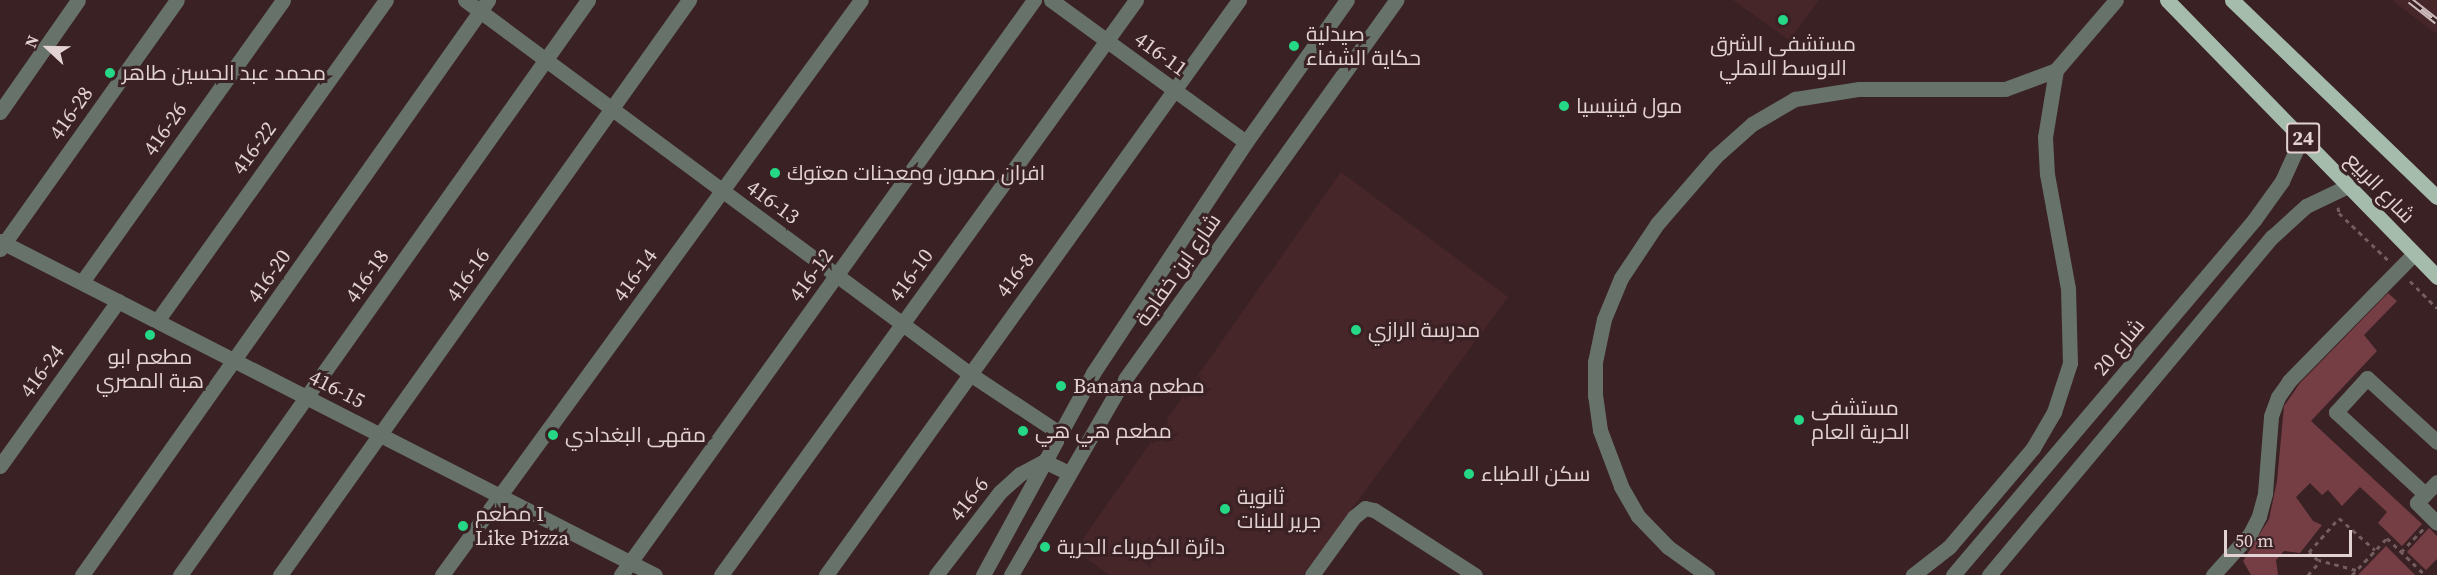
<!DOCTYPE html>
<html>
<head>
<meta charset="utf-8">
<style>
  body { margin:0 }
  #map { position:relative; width:2437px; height:575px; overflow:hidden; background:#3a2124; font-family:"Source Serif 4",Cairo,serif }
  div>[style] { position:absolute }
  .built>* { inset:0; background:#47262a }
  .green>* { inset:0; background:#753e44 }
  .path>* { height:3px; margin-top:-1.5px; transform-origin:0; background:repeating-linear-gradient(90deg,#735d5f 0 4.5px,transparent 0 9px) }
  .minor>* { height:15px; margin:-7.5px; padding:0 7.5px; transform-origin:7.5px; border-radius:7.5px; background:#67726b }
  .major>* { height:15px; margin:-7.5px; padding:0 7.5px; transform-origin:7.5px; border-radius:7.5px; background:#a5bcad }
  .rail>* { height:7px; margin-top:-3.5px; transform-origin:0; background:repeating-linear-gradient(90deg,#3a2124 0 14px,#ccbabb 0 28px); box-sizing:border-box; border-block:2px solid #ccbabb }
  .dots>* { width:16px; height:16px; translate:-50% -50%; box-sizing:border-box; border:3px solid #3a2124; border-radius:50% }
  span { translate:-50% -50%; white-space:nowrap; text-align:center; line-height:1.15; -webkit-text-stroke:6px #3a2124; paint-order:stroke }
  .shield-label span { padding:2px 4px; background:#3a2124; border:2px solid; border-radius:4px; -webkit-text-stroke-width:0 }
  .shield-label { font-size:20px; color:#e3d2d3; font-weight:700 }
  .poi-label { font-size:21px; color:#e3d2d3 }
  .left { translate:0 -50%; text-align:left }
  .street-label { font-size:21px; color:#e3d2d3 }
  .north { position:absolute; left:18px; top:18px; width:60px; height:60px; -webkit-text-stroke:4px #3a2124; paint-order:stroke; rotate:292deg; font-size:16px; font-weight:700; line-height:24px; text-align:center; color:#e3d2d3 }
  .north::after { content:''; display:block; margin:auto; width:21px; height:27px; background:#e3d2d3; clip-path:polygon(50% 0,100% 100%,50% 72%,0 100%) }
  .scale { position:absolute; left:2224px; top:530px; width:128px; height:27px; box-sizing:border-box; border:3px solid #e3d2d3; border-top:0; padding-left:8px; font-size:18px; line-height:21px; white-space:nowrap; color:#e3d2d3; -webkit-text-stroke:4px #3a2124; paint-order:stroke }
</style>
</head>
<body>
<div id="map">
  <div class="built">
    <i style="clip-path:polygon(1733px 0,1819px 0,1789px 40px)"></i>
    <i style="clip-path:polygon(2392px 0,2437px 0,2437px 34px,2423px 24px)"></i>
    <i style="clip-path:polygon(1341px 172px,1508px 297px,1303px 575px,1109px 575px,1075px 550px)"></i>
  </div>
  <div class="green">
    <i style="clip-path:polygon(2388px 293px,2397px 301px,2364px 335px,2377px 351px,2311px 421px,2422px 524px,2402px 546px,2378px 523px,2387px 512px,2360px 487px,2342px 506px,2328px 490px,2322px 495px,2310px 483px,2296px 497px,2313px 521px,2322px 525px,2300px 553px,2284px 551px,2276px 560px,2278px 575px,2251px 575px,2243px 561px,2269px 519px,2277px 481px,2284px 406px,2300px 383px)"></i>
    <i style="clip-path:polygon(2429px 528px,2437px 536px,2437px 559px,2426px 570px,2407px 552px)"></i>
    <i style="clip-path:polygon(2386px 546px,2415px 575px,2358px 575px)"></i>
  </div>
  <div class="path">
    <i style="left:2338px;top:207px;width:6px;rotate:81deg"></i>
    <i style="left:2339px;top:213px;width:68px;rotate:43.8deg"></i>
    <i style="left:2410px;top:281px;width:38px;rotate:45deg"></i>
    <i style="left:2401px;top:552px;width:32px;rotate:-46deg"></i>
    <i style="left:2356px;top:570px;width:39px;rotate:-165deg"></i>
    <i style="left:2318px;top:560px;width:12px;rotate:-138deg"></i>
    <i style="left:2309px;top:552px;width:45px;rotate:-48.6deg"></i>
    <i style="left:2339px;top:518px;width:48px;rotate:41.6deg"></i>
    <i style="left:2308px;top:575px;width:18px;rotate:-49deg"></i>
    <i style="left:2352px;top:575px;width:51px;rotate:-46.6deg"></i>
    <i style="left:2387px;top:538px;width:53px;rotate:44.2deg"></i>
  </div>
  <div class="minor">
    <i style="left:465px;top:0;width:628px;rotate:36.52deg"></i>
    <i style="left:970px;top:374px;width:107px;rotate:33.5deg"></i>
    <i style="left:1051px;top:0;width:241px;rotate:36.1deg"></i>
    <i style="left:2056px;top:70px;width:92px;rotate:-49.4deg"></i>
    <i style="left:0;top:112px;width:136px;rotate:-55.1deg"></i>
    <i style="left:0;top:241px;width:735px;rotate:27.02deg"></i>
    <i style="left:0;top:249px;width:305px;rotate:-54.6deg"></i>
    <i style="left:82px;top:282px;width:346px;rotate:-54.5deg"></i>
    <i style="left:157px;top:321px;width:394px;rotate:-54.5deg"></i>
    <i style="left:0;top:466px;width:203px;rotate:-54.4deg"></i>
    <i style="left:2437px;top:482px;width:29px;rotate:134deg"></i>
    <i style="left:2417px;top:503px;width:28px;rotate:45deg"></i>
    <i style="left:2425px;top:494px;width:121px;rotate:-137.3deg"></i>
    <i style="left:2336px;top:412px;width:46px;rotate:-47.6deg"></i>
    <i style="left:2367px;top:378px;width:95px;rotate:42.4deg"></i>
    <i style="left:82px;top:575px;width:704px;rotate:-54.77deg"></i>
    <i style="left:180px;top:575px;width:705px;rotate:-54.64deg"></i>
    <i style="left:280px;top:575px;width:706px;rotate:-54.58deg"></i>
    <i style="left:442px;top:575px;width:711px;rotate:-53.92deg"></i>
    <i style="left:621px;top:575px;width:708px;rotate:-54.31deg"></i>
    <i style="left:721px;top:575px;width:709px;rotate:-54.18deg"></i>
    <i style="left:826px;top:575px;width:708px;rotate:-54.31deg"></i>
    <i style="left:936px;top:575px;width:105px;rotate:-52.4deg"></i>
    <i style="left:1000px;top:492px;width:27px;rotate:-42deg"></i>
    <i style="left:1020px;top:474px;width:27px;rotate:-28deg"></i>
    <i style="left:1044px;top:461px;width:28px;rotate:26deg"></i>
    <i style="left:983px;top:575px;width:230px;rotate:-61.4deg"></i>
    <i style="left:1093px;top:373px;width:277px;rotate:-56.5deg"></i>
    <i style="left:1246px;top:142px;width:174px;rotate:-54.6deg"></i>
    <i style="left:1011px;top:575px;width:218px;rotate:-60deg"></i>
    <i style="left:1120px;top:386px;width:475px;rotate:-54.4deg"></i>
    <i style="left:1312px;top:575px;width:72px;rotate:-54.1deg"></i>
    <i style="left:1354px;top:517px;width:14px;rotate:-39deg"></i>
    <i style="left:1365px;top:508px;width:9px;rotate:13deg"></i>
    <i style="left:1374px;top:510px;width:120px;rotate:32.8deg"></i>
    <i style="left:1707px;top:575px;width:48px;rotate:-144.3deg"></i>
    <i style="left:1668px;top:547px;width:43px;rotate:-134.1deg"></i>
    <i style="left:1638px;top:516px;width:34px;rotate:-120deg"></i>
    <i style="left:1621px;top:486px;width:60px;rotate:-110.6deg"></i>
    <i style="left:1600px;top:430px;width:34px;rotate:-98deg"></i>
    <i style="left:1595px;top:396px;width:34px;rotate:-90deg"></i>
    <i style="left:1595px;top:362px;width:44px;rotate:-78.2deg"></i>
    <i style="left:1604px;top:319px;width:44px;rotate:-67.5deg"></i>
    <i style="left:1621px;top:278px;width:65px;rotate:-56.3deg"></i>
    <i style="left:1657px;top:224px;width:89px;rotate:-49.1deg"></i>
    <i style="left:1715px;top:157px;width:50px;rotate:-41.7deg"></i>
    <i style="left:1752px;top:124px;width:50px;rotate:-30.2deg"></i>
    <i style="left:1795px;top:99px;width:65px;rotate:-8.9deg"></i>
    <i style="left:1859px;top:89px;width:146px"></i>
    <i style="left:2005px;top:89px;width:54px;rotate:-20.4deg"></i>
    <i style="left:2056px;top:70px;width:68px;rotate:99.3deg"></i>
    <i style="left:2045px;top:137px;width:37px;rotate:87deg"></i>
    <i style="left:2047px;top:174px;width:116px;rotate:79.6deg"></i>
    <i style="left:2068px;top:288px;width:75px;rotate:88.5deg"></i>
    <i style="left:2070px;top:363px;width:52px;rotate:108.1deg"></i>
    <i style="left:2054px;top:412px;width:42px;rotate:120.3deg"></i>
    <i style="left:2033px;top:448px;width:130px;rotate:130.3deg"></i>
    <i style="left:1949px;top:547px;width:46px;rotate:142.1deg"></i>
    <i style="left:1953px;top:575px;width:465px;rotate:-49.7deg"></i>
    <i style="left:2254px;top:220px;width:48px;rotate:-54.3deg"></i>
    <i style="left:2282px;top:181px;width:48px;rotate:-65.6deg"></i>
    <i style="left:1989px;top:575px;width:441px;rotate:-50.1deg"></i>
    <i style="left:2272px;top:237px;width:46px;rotate:-42.4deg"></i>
    <i style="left:2306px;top:206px;width:47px;rotate:-25.5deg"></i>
    <i style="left:2213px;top:575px;width:55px;rotate:-47.9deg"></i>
    <i style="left:2250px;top:534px;width:20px;rotate:-63deg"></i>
    <i style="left:2259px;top:516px;width:24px;rotate:-75deg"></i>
    <i style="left:2265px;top:493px;width:77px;rotate:-85.5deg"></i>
    <i style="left:2271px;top:416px;width:20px;rotate:-70deg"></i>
    <i style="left:2278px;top:397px;width:19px;rotate:-55deg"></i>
    <i style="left:2289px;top:381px;width:178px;rotate:-45.5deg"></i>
  </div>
  <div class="major">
    <i style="left:2167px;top:0;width:387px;rotate:45.7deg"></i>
    <i style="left:2232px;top:0;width:284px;rotate:43.9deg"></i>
  </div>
  <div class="rail">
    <i style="left:2410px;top:0;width:34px;rotate:38deg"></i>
  </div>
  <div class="dots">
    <i style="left:1783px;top:20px;background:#25d886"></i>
    <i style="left:1294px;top:46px;background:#25d886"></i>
    <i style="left:110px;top:73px;background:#25d886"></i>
    <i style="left:1564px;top:106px;background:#25d886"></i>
    <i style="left:775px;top:173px;background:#25d886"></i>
    <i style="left:1356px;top:330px;background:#25d886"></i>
    <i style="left:150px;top:335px;background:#25d886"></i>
    <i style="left:1061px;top:386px;background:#25d886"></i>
    <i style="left:1799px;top:420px;background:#25d886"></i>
    <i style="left:1023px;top:431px;background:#25d886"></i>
    <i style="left:553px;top:435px;background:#25d886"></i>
    <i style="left:1469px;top:474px;background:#25d886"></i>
    <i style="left:1225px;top:509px;background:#25d886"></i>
    <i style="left:463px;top:526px;background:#25d886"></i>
    <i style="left:1045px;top:547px;background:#25d886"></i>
  </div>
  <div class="shield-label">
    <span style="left:2303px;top:138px">24</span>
  </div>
  <div class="poi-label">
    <span class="left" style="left:1306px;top:46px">صيدلية<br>حكاية الشفاء</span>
    <span style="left:1783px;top:56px">مستشفى الشرق<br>الاوسط الاهلي</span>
    <span class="left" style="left:122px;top:73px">محمد عبد الحسين طاهر</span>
    <span class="left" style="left:1576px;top:106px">مول فينيسيا</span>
    <span class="left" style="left:787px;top:173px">افران صمون ومعجنات معتوكَ</span>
    <span class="left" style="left:1368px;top:330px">مدرسة الرازي</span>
    <span style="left:150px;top:369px">مطعم ابو<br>هبة المصري</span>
    <span class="left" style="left:1073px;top:386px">Banana مطعم</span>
    <span class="left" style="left:1811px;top:420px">مستشفى<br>الحرية العام</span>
    <span class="left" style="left:1035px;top:431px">مطعم هي هي</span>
    <span class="left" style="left:565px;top:435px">مقهى البغدادي</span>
    <span class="left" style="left:1481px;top:474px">سكن الاطباء</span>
    <span class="left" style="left:1237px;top:509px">ثانوية<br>جرير للبنات</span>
    <span class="left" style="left:475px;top:526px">مطعم I<br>Like Pizza</span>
    <span class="left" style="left:1057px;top:547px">دائرة الكهرباء الحرية</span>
  </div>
  <div class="street-label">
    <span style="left:1161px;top:54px;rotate:36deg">416-11</span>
    <span style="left:71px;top:113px;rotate:-55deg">416-28</span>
    <span style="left:165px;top:129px;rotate:-55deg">416-26</span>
    <span style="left:254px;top:148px;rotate:-54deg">416-22</span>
    <span style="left:2380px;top:188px;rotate:46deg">شارع الربيع</span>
    <span style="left:773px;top:202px;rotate:36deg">416-13</span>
    <span style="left:1178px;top:270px;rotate:-55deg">شارع ابن خفاجة</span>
    <span style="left:468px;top:275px;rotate:-55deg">416-16</span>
    <span style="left:635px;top:275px;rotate:-54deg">416-14</span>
    <span style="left:811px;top:275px;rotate:-54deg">416-12</span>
    <span style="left:911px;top:275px;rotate:-54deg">416-10</span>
    <span style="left:1015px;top:275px;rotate:-54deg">416-8</span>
    <span style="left:269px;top:276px;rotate:-55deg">416-20</span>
    <span style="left:367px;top:276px;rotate:-55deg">416-18</span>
    <span style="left:2119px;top:347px;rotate:-50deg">شارع 20</span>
    <span style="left:42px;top:371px;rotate:-54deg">416-24</span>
    <span style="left:337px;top:389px;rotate:27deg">416-15</span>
    <span style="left:969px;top:499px;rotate:-52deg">416-6</span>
  </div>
  <div class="north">N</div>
  <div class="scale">50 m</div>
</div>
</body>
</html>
